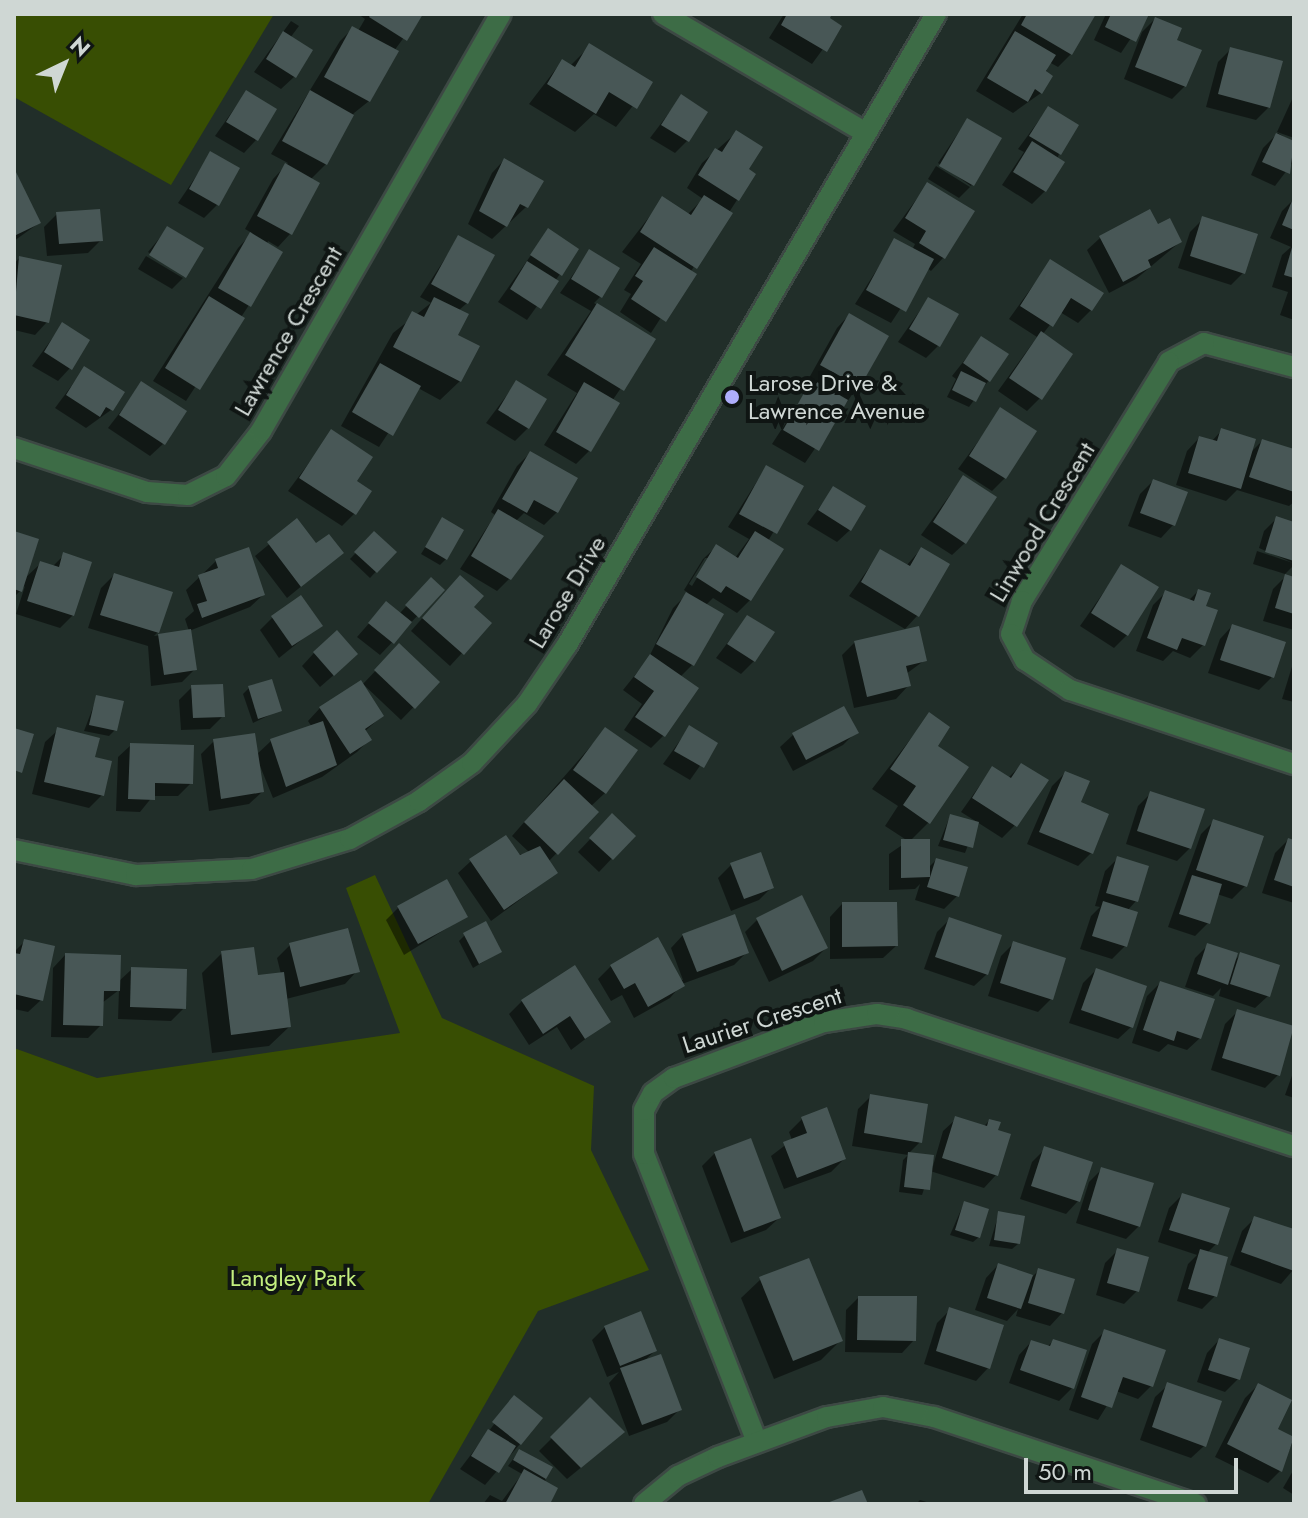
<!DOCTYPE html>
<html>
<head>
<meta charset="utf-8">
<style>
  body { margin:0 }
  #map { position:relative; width:1308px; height:1518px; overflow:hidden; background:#212e29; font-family:Jost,sans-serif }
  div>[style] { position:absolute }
  .green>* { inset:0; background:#384e03 }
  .shadow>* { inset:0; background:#0007 }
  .building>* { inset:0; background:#485756 }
  .roads { filter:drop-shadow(2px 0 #3d4944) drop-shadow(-2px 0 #3d4944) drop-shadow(0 2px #3d4944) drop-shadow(0 -2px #3d4944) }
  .minor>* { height:20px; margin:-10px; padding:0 10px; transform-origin:10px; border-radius:10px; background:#3d6c46 }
  .dots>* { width:22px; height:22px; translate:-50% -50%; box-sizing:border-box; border:4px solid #0f1513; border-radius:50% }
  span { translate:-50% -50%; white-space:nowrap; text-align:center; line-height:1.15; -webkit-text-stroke:8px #0f1513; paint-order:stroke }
  .street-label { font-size:24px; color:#cfd7d4 }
  .poi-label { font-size:24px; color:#cfd7d4 }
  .left { translate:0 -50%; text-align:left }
  .park-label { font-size:24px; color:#c4ef7f }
  .frame { position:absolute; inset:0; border:16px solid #cfd7d4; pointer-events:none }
  .north { position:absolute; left:24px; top:24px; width:80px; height:80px; -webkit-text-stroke:6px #0f1513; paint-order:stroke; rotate:43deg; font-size:22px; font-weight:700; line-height:32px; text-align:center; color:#cfd7d4 }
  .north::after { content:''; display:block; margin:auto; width:28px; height:36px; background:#cfd7d4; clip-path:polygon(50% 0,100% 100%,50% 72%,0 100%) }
  .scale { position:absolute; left:1024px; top:1458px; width:214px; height:36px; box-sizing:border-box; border:4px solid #cfd7d4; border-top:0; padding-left:10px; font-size:24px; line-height:28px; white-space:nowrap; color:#cfd7d4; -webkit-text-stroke:6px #0f1513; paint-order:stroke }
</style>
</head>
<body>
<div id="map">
  <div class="green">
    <i style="clip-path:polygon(14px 14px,274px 14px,171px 185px,14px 97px)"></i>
    <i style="clip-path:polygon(375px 875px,442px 1018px,594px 1086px,591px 1150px,649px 1270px,538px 1311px,428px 1504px,14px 1504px,14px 1048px,97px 1078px,400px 1033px,346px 888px)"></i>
  </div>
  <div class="shadow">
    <i style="clip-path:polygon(358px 14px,421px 14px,394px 51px,369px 101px,354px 113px,326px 164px,310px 180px,290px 234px,278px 247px,268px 241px,249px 305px,186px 401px,153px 381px,238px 248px,252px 233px,245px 229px,273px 179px,288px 163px,271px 154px,340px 41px,353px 28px,358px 31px,365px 19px)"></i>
    <i style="clip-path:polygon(784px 14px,830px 14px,827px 19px,839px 27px,812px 64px,769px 38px)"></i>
    <i style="clip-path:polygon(1023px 14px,1093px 14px,1071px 54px,1058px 67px,1049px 62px,1041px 93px,1013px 113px,976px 91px)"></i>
    <i style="clip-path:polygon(1106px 14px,1147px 14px,1121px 53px,1094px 40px)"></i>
    <i style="clip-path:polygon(1155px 19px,1175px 41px,1185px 86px,1172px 99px,1124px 79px,1142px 32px)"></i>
    <i style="clip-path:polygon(291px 21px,299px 26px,290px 38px,294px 77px,281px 89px,254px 72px)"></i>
    <i style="clip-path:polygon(590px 46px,651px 83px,616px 127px,594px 114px,575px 132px,529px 104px,562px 61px,570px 66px)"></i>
    <i style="clip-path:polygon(1231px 49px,1269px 107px,1256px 120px,1206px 107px,1218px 62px)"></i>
    <i style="clip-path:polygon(246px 92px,256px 140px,244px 153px,215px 136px)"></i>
    <i style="clip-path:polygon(1294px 95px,1294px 138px,1277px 132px)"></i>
    <i style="clip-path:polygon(681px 97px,687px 141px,675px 153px,650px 138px)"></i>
    <i style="clip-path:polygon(1048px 108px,1059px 154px,1045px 191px,1032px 204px,1002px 185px,1024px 152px,1018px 149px)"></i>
    <i style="clip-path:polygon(967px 120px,999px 139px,971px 186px,938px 163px)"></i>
    <i style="clip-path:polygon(736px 133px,746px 170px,737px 200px,651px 333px,620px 312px,631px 294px,624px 290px,641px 264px,622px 252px,663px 199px,687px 215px,703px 199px,687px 188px,702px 163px)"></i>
    <i style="clip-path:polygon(1278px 133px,1294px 143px,1294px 161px,1275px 186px,1251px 175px,1263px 148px)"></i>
    <i style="clip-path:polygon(211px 154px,217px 205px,204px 218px,178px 203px)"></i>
    <i style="clip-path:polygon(504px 160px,526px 207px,492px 239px,468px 224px,492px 173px)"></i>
    <i style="clip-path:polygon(936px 166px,970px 187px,959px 198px,928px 179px)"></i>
    <i style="clip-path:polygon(14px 172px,39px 223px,14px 241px)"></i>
    <i style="clip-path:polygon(927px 185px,972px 212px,943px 258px,931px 271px,927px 268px,891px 323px,855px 304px,895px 241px,912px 250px,915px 244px,893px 231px)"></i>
    <i style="clip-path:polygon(1294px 199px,1294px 320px,1280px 315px,1288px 292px,1272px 287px,1282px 255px,1291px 247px,1270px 238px,1282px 211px)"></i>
    <i style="clip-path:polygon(57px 214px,101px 240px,88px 253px,47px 256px,44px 227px)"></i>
    <i style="clip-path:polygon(1203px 219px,1244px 272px,1231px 285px,1178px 268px,1190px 232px)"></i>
    <i style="clip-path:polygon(1157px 227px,1180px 242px,1136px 279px,1109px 293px,1087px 250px,1100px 238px)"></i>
    <i style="clip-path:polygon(167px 229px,201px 249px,184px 277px,148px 252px)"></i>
    <i style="clip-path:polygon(548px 231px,560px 274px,527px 320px,498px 302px)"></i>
    <i style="clip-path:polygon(459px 237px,467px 303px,458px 311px,455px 336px,460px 381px,440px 400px,418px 388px,379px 447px,341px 426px,393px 333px,431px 303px,420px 297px)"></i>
    <i style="clip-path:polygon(589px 252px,600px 297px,594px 303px,654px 340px,612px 401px,617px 403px,589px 451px,576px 464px,544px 445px,577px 393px,547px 375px,591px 311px,560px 293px)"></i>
    <i style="clip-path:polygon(146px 256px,183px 278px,172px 289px,138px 269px)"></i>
    <i style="clip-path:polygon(19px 258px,47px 322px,35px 335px,14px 330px,14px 264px)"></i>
    <i style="clip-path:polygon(1050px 262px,1091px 310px,1078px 323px,1060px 312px,1042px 335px,1040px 398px,1027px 411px,998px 391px,1037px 337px,1009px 319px)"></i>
    <i style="clip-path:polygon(928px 299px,938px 346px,926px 358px,898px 342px)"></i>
    <i style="clip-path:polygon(849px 315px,858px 386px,805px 463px,772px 444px,813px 381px,809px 378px,837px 328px)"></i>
    <i style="clip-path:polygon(62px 325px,70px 368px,58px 381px,32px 366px)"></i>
    <i style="clip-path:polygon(982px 338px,989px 380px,969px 407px,947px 397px,956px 379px,952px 376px)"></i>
    <i style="clip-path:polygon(84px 369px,111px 410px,86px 428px,55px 408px)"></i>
    <i style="clip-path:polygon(516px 383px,528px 428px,515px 441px,486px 423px)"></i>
    <i style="clip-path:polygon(142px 384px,163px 444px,150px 456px,108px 428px)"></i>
    <i style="clip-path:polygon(1001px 410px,1005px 478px,992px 491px,958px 469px)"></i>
    <i style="clip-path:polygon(1222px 430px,1249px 454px,1262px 441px,1294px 452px,1294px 502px,1289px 506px,1237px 490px,1226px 501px,1176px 485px,1187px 451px,1199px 438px,1211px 442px)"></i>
    <i style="clip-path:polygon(332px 432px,354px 481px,354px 514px,342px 526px,288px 491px)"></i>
    <i style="clip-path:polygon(530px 453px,557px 512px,544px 525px,524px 513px,516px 521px,510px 578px,497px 591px,460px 569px,495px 515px,491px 512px,517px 466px)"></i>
    <i style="clip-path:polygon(evenodd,766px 467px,801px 486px,768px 541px,750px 600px,737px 613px,713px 598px,705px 606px,692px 665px,680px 677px,663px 736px,651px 748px,624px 730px,642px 704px,623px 690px,648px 659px,673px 608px,688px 593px,684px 590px,703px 559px,716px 547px,735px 558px,749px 539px,728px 527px,766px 467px,705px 558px,709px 558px,692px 586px,689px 584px,705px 558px)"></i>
    <i style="clip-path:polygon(963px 477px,965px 543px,952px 555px,921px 535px)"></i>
    <i style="clip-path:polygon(1153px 481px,1173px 525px,1161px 538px,1128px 526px,1140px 494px)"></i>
    <i style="clip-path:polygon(833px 489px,850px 530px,837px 542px,807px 524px)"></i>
    <i style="clip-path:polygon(1277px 518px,1294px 524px,1294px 565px,1285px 574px,1253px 564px,1257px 551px,1293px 563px,1259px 548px,1264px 531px)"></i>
    <i style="clip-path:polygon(442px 520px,446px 559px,440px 565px,421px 554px)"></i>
    <i style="clip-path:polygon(297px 521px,316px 546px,342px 553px,287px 598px,255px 556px)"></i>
    <i style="clip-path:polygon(14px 533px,23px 580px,41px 563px,52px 567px,64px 555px,73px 615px,60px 628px,16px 614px,25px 586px,14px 597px)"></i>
    <i style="clip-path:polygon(374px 534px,394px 552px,370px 578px,350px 559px)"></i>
    <i style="clip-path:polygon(921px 549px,917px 616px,905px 629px,849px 596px,881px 551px,906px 566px)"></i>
    <i style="clip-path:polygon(216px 561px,263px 595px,250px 607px,189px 631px,185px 619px,194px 611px,186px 590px)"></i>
    <i style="clip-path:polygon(1122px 566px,1127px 635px,1114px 648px,1080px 626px)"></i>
    <i style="clip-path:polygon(114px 575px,158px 632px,154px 636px,189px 631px,195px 669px,182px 682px,151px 686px,148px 646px,88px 628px,101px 588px)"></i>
    <i style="clip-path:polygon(1285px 577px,1294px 579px,1294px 630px,1263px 621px,1273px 589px)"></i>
    <i style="clip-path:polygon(431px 580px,442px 590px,380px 655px,357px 637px,386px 604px,399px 614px)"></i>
    <i style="clip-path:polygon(447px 590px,471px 608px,462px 653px,450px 666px,411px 631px)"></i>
    <i style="clip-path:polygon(1198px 591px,1203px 607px,1215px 611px,1203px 645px,1190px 658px,1173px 651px,1163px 661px,1136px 651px,1153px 605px,1165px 593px,1188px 601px)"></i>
    <i style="clip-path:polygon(747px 617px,754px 661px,741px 674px,716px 658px)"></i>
    <i style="clip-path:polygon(272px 618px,320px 625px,279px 658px,260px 630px)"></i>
    <i style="clip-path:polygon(1232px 626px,1272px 677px,1259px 690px,1208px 673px,1220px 639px)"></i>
    <i style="clip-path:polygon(855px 642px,925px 660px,906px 674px,908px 686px,896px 699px,854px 708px,842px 655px)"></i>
    <i style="clip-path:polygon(399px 646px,438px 682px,401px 720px,364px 685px,382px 716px,364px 732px,369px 740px,357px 752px,322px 777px,273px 798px,256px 756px,262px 792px,249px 804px,209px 811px,201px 754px,214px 741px,256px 755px,271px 741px,312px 727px,308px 721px,320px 708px,362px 685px)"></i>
    <i style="clip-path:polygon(314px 653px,343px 667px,320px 687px,302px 666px)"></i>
    <i style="clip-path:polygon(1294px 660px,1294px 702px,1282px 699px)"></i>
    <i style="clip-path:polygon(192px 687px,223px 716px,210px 729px,181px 730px,179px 700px)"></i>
    <i style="clip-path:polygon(249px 688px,280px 710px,253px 723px,243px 694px)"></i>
    <i style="clip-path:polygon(97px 697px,115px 730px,109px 736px,84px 731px)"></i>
    <i style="clip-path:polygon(929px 715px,935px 746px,928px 823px,910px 841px,928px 868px,936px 860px,957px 896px,944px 909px,915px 900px,920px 884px,915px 889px,889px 890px,889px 854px,908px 841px,885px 826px,898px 806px,872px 789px)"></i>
    <i style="clip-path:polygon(689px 728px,716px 743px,690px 780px,663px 764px)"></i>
    <i style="clip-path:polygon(58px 730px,93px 759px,102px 795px,89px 808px,32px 794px,45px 742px)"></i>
    <i style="clip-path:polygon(605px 730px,605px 793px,590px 807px,596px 812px,548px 862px,556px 873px,491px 921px,458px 873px,471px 861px,530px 853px,512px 836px)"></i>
    <i style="clip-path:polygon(856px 732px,843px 745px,793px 771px,780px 747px,793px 735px)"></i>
    <i style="clip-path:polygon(131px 745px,191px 783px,178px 796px,153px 796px,140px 812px,116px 811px,118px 757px)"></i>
    <i style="clip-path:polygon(1021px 765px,1015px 825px,1002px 838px,977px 822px,965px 853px,938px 846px,950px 816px,977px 822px,961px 812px,992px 768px,1008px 778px)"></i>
    <i style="clip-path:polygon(1065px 773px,1078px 803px,1107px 816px,1091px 853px,1078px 866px,1027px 844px,1052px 786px)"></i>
    <i style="clip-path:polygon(1151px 793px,1190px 848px,1177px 861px,1126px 844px,1138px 806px)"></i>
    <i style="clip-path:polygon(612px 816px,633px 836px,599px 872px,578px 852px)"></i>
    <i style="clip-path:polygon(1214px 821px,1245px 886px,1232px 899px,1217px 894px,1208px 923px,1195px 936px,1168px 927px,1201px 834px)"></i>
    <i style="clip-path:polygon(1288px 840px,1294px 842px,1294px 903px,1262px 893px,1275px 853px)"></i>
    <i style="clip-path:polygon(1118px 858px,1136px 901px,1127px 911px,1125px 946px,1112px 959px,1080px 949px,1091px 916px,1100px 907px,1095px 906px,1105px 871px)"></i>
    <i style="clip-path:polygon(731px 865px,772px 887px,759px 900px,731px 911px,718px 878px)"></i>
    <i style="clip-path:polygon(842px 904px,896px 946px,883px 958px,830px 959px,830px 917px)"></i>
    <i style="clip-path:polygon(399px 907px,465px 917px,404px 955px,386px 920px)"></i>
    <i style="clip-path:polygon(758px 919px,826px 948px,813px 961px,769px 982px,745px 932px)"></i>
    <i style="clip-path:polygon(950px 919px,987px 974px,974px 986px,924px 969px,937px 932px)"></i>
    <i style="clip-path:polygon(465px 935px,500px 952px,473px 968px,459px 941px)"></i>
    <i style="clip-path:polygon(683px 935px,747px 952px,734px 965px,682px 984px,670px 998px,634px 1018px,622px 995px,611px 1001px,598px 979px,611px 966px,683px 980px,671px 948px)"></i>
    <i style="clip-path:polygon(25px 941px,41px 1000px,28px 1012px,14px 1009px,14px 952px)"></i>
    <i style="clip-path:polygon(1014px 943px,1064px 960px,1051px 999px,1038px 1012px,988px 996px,1001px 956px)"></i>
    <i style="clip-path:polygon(290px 945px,357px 971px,345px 984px,286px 999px,289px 1027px,269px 1046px,212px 1053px,202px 973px,222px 953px,256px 977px,281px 974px,277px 958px)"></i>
    <i style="clip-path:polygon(1208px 945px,1233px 962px,1240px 955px,1268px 996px,1255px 1008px,1219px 996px,1221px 988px,1213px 996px,1185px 987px,1195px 958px)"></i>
    <i style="clip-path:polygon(65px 955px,118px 982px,132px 969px,184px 1008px,171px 1021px,118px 1019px,119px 990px,102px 1003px,101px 1025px,88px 1038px,51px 1037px,53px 968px)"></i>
    <i style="clip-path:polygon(1096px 970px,1131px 1027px,1118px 1039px,1069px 1023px,1083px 983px)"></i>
    <i style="clip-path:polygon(1160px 983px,1200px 1038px,1187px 1050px,1168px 1044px,1159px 1052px,1132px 1043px,1147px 996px)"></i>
    <i style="clip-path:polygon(522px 1001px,609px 1021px,571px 1050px,557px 1027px,529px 1045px,509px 1014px)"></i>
    <i style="clip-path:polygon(1238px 1011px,1278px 1075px,1265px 1088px,1211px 1070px,1225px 1024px)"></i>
    <i style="clip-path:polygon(1294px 1070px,1294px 1098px,1285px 1095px)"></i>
    <i style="clip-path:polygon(871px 1096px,920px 1142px,908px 1154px,933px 1166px,943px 1131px,956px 1119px,983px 1127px,989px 1121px,996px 1131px,996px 1175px,984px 1188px,930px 1171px,922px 1195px,899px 1192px,903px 1160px,908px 1155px,852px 1146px,858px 1109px)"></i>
    <i style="clip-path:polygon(802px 1119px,844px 1159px,831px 1172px,784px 1189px,771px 1156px,792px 1140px,789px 1132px)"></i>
    <i style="clip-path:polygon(1045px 1149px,1078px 1201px,1066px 1214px,1020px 1199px,1032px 1162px)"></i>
    <i style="clip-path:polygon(715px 1153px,779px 1218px,766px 1230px,731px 1243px,702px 1166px)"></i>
    <i style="clip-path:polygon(1102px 1169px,1139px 1226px,1126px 1239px,1076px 1223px,1089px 1182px)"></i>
    <i style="clip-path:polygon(1182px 1195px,1216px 1244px,1207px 1253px,1215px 1296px,1202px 1309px,1177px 1301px,1188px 1264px,1197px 1255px,1158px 1242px,1169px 1208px)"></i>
    <i style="clip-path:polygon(964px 1203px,979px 1237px,973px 1242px,950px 1235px)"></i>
    <i style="clip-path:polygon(999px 1213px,1018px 1244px,1012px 1249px,989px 1246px)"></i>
    <i style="clip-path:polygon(1255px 1218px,1294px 1232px,1294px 1269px,1281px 1284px,1230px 1265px,1242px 1231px)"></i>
    <i style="clip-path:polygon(1118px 1250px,1137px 1291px,1124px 1304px,1096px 1295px,1105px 1263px)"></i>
    <i style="clip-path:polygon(998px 1265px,1032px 1277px,1039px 1270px,1062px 1313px,1050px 1326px,1016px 1316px,1018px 1309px,1007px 1321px,975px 1310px,986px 1278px)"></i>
    <i style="clip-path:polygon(761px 1279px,840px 1341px,821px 1360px,774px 1379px,741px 1298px)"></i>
    <i style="clip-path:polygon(858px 1298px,914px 1340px,902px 1353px,845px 1352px,846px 1310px)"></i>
    <i style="clip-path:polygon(950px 1310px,988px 1368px,976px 1381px,924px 1364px,937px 1323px)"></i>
    <i style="clip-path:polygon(605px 1327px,655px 1351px,643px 1362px,679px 1410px,667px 1422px,629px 1436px,609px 1383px,619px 1372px,607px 1377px,592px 1340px)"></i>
    <i style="clip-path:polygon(1105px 1331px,1151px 1386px,1138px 1399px,1116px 1391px,1098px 1420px,1069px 1410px,1092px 1344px)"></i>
    <i style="clip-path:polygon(1219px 1340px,1238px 1379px,1225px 1392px,1197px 1382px,1207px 1353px)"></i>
    <i style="clip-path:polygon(1053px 1341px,1072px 1388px,1059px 1401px,1009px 1383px,1019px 1355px,1031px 1342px,1047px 1347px)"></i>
    <i style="clip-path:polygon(1168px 1385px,1204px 1446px,1191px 1458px,1140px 1440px,1155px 1397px)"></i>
    <i style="clip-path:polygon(1258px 1385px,1275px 1429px,1294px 1439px,1280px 1471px,1268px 1483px,1215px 1457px,1245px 1398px)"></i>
    <i style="clip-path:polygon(514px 1398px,520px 1444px,485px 1485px,460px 1469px)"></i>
    <i style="clip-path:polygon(590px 1400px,610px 1444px,567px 1479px,539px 1451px)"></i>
    <i style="clip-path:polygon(519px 1451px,545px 1477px,548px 1504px,483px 1504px,490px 1495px,502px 1501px,522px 1474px,508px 1466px)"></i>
    <i style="clip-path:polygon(1294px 1469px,1294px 1495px,1283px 1488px)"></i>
    <i style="clip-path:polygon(920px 1500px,933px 1504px,916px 1504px)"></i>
  </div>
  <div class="building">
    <i style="clip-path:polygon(371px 14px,423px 14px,407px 41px,369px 17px)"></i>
    <i style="clip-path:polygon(787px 14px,832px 14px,830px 18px,842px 26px,827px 52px,781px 25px)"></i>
    <i style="clip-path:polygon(1027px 14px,1096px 14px,1072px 55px,1021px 25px)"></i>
    <i style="clip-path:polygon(1111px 14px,1149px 14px,1136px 42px,1105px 27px)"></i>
    <i style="clip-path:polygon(1155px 17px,1182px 28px,1177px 40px,1202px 50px,1186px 87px,1135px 67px)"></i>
    <i style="clip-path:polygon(352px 26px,399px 51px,370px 102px,324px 77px)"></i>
    <i style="clip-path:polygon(283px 31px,313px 50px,296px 78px,266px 59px)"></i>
    <i style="clip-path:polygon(1015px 31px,1056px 55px,1046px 71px,1053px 76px,1042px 94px,1035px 89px,1028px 102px,987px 78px)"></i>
    <i style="clip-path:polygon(589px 43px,653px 82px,637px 109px,609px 92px,596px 114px,547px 84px,562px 59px,575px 67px)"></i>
    <i style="clip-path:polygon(1230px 47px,1283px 61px,1270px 108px,1218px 94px)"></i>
    <i style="clip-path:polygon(246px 90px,277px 109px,258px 141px,226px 122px)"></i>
    <i style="clip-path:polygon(310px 90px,354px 115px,327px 165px,282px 141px)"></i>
    <i style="clip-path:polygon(681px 94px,708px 112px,689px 142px,661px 125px)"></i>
    <i style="clip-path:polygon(1048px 106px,1079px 125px,1061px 155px,1029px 136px)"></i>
    <i style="clip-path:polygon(967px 118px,1002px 138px,974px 186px,939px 166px)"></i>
    <i style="clip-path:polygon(736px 130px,763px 147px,749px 169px,756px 174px,739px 201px,698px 175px,715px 148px,722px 152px)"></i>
    <i style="clip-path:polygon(1276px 133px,1294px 141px,1290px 174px,1262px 162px)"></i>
    <i style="clip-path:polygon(1032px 141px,1065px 162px,1046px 192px,1013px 172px)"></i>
    <i style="clip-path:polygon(210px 151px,240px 168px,219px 206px,189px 189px)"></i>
    <i style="clip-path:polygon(504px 158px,544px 181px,528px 208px,520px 204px,507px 227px,479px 211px)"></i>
    <i style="clip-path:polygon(285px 163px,320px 183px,292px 235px,257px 216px)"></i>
    <i style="clip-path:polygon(14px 168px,41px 223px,14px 236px)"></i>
    <i style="clip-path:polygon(927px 182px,975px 211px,945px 259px,919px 243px,926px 231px,905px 218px)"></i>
    <i style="clip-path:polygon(704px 195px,733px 213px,697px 269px,640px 232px,662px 196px,691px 215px)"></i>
    <i style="clip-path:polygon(1294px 196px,1294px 230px,1282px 225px)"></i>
    <i style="clip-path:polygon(100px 209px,103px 241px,59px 244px,56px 212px)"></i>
    <i style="clip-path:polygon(1150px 209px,1158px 224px,1170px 218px,1182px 242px,1148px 260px,1151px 267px,1123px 282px,1099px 236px)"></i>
    <i style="clip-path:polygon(1202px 216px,1258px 234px,1245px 274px,1190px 256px)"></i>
    <i style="clip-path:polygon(167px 226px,204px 248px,186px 278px,149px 255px)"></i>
    <i style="clip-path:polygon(548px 228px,579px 249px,562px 276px,530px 255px)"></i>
    <i style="clip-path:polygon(250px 232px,283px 252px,251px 307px,218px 288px)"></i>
    <i style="clip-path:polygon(458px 235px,495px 255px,468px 304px,431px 284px)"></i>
    <i style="clip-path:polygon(894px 238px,934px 259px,906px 312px,866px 290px)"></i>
    <i style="clip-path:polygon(1293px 244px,1294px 245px,1294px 278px,1284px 275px)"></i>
    <i style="clip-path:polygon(654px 247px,697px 274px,666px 322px,631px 299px,643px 281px,635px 276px)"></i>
    <i style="clip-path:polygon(589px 249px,620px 268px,602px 298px,571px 279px)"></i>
    <i style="clip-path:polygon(19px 256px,62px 265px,49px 323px,14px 315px)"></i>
    <i style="clip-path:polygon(1050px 259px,1104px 293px,1092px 311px,1071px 298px,1053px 327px,1020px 306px)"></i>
    <i style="clip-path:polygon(527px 261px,559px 281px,541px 309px,510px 289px)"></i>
    <i style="clip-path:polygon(209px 296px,245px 318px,200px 390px,165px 368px)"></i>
    <i style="clip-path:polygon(434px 297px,469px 314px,458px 335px,480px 346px,461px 382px,393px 347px,412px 311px,424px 317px)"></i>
    <i style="clip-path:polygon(928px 297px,959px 314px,940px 347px,909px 329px)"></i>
    <i style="clip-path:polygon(597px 303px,656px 339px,624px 391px,565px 355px)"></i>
    <i style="clip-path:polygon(849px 313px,889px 336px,860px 387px,820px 365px)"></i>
    <i style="clip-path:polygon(62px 322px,90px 340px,72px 370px,44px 352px)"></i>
    <i style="clip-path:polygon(1041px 331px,1073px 354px,1042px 400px,1009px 378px)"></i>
    <i style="clip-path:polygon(981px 336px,1009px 354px,990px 382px,963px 363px)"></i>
    <i style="clip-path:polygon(380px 363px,421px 386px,393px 436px,352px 412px)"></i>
    <i style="clip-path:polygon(84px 366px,125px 392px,113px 411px,106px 407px,100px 417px,66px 395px)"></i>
    <i style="clip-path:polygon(961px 371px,986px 383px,976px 402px,952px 390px)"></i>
    <i style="clip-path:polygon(812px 379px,848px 400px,819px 451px,783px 430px)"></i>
    <i style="clip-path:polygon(516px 380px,547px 399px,529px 429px,498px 410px)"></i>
    <i style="clip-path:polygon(141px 381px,187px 411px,165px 445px,119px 415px)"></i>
    <i style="clip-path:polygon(584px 382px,620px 403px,591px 452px,556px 432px)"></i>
    <i style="clip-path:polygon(1000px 407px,1037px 431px,1006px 479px,969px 456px)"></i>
    <i style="clip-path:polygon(1221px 428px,1256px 439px,1241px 489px,1188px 473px,1199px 436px,1217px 441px)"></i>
    <i style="clip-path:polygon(331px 429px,373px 457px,357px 481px,372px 491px,356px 515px,299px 478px)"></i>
    <i style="clip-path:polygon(1262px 439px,1294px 449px,1294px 492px,1249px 477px)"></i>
    <i style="clip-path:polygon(530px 451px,578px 478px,558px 513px,534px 500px,527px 513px,502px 499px)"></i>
    <i style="clip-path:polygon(766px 465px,804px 486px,777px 534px,739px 514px)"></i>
    <i style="clip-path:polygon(963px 475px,997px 497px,966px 544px,933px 522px)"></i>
    <i style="clip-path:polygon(1153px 479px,1188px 492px,1175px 526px,1140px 513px)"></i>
    <i style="clip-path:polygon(833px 486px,866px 506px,851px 531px,818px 510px)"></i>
    <i style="clip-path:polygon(498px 509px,544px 536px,511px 580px,471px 556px)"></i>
    <i style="clip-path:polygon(1276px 516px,1294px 522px,1294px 561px,1265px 552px)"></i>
    <i style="clip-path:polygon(442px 517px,464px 530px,447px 560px,425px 547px)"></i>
    <i style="clip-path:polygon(297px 518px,316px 543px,329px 534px,344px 553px,301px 587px,267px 542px)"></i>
    <i style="clip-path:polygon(14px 531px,39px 539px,22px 592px,14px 589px)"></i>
    <i style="clip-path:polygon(374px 531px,397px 552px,377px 573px,354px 552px)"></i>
    <i style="clip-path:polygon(755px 531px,784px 549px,751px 601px,726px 586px,721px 593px,696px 577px,716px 544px,738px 558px)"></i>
    <i style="clip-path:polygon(249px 547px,265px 595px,202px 618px,197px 604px,207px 601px,198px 575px,218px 568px,215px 559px)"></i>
    <i style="clip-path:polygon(921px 547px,950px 564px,919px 617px,861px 582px,880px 549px,910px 566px)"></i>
    <i style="clip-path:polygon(63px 552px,92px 562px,74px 616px,27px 601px,40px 561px,59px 567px)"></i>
    <i style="clip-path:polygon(1121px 564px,1159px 587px,1128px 636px,1091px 613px)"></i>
    <i style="clip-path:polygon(114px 573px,173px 592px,159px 633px,100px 615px)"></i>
    <i style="clip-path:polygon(1285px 574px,1294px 577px,1294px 614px,1275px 608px)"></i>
    <i style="clip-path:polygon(460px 575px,484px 596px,474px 607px,492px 623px,464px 655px,422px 618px)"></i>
    <i style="clip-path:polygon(431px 577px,445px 590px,419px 618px,405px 605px)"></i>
    <i style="clip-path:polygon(1198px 589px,1211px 593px,1206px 606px,1218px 610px,1205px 646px,1182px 638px,1177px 650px,1147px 638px,1165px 590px,1194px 601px)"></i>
    <i style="clip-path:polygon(686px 592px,724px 614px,694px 666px,656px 644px)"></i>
    <i style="clip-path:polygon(301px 595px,323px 626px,292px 646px,271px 616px)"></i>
    <i style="clip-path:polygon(386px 601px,412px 622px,394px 644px,368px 623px)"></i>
    <i style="clip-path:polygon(747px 615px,775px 632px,755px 662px,727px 644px)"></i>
    <i style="clip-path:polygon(1232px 624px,1286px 642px,1274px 678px,1220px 660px)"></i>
    <i style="clip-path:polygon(919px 626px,927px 661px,906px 666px,911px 686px,867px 697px,854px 641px)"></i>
    <i style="clip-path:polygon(191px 629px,197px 670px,164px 675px,158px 634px)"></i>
    <i style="clip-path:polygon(337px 630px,358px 654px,334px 676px,313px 652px)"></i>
    <i style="clip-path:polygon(399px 643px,440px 682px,415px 709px,374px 670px)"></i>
    <i style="clip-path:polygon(650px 654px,699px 688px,665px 737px,635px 717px,654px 691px,634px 677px)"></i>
    <i style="clip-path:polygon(272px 679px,282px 711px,258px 719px,248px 686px)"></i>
    <i style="clip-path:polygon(361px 680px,384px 716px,365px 729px,372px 740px,350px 754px,319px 707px)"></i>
    <i style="clip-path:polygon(223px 684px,225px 717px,193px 718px,191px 685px)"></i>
    <i style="clip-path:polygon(96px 695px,124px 701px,117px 731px,89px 725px)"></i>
    <i style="clip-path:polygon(844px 706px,859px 733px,806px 760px,792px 733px)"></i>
    <i style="clip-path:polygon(929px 712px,950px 727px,938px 746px,969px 767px,930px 824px,903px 805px,916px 786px,890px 769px)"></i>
    <i style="clip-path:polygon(323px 721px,337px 765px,286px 787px,270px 739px)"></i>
    <i style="clip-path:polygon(689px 725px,718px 743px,704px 768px,674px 751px)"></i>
    <i style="clip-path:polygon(57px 727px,100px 738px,95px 757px,112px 761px,104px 796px,44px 782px)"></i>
    <i style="clip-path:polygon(605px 727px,638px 750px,606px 794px,573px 770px)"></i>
    <i style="clip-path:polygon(14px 728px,34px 734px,22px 773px,14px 770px)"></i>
    <i style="clip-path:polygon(255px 733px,264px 792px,221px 799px,213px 739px)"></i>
    <i style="clip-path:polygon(130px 743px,194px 745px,193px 784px,155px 783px,155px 800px,128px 799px)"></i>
    <i style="clip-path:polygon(1021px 763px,1049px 780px,1017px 827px,972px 798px,992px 766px,1011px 778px)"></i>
    <i style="clip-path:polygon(1065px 771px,1090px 781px,1081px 802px,1109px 814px,1093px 854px,1039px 832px)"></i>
    <i style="clip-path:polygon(564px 779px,599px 812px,558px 855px,524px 822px)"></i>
    <i style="clip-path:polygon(1150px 791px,1205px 809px,1191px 849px,1137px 831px)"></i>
    <i style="clip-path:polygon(612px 813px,636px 836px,613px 860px,589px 838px)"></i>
    <i style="clip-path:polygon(950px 814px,979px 822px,973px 848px,943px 840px)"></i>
    <i style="clip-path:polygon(1213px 819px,1264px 836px,1247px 887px,1196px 870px)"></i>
    <i style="clip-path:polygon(506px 835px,520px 855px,540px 846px,558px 873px,504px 910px,469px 859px)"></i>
    <i style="clip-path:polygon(1288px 838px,1294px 840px,1294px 887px,1274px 880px)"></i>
    <i style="clip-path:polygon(901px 839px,930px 839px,930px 877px,901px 878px)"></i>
    <i style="clip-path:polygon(761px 852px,774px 888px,744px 899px,730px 863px)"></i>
    <i style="clip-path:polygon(1117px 856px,1149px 866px,1138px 902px,1106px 893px)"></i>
    <i style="clip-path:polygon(936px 858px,968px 867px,959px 897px,927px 887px)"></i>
    <i style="clip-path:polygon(1192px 875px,1222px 884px,1210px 924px,1179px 914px)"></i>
    <i style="clip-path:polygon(447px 879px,468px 917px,418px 944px,397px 906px)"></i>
    <i style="clip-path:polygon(802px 895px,828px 948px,782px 971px,756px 918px)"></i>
    <i style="clip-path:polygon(1103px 901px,1138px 912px,1127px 947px,1092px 936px)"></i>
    <i style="clip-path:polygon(842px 902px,897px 902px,898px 946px,842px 947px)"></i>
    <i style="clip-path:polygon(735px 914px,749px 953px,697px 972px,682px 934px)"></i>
    <i style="clip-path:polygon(949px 917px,1002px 935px,988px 975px,935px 957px)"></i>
    <i style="clip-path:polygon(486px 921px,502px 952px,479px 964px,463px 933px)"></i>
    <i style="clip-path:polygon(348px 928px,360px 972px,300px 987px,289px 943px)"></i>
    <i style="clip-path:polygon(658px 937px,685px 986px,648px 1007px,635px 983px,624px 989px,610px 965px)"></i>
    <i style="clip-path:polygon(24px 939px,55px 946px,43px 1001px,14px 994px,14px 953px,20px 954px)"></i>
    <i style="clip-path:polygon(1013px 941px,1066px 958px,1053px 1000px,1000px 983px)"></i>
    <i style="clip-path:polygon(1207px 943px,1238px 953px,1228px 985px,1197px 974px)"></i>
    <i style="clip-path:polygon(254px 947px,258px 975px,284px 972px,291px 1027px,231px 1035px,221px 951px)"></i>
    <i style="clip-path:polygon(1240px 952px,1280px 965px,1270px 997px,1230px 984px)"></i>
    <i style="clip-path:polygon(65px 953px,121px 955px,120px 991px,104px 991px,103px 1026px,63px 1025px)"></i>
    <i style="clip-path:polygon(575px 965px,611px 1022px,585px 1039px,570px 1016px,543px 1034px,521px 1000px)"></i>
    <i style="clip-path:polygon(131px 967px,187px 969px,186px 1009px,130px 1007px)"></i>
    <i style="clip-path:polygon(1096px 968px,1147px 986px,1133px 1028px,1081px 1010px)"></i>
    <i style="clip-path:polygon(1160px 981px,1215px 999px,1201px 1039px,1177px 1031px,1174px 1041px,1143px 1030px)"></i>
    <i style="clip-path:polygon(1237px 1009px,1294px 1026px,1280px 1076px,1222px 1058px)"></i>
    <i style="clip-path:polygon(870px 1094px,928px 1104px,922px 1143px,864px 1133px)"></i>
    <i style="clip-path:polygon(827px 1107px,846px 1159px,797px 1178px,783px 1142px,807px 1133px,801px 1117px)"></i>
    <i style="clip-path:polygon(955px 1116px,987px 1126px,989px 1119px,1001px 1122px,998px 1130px,1011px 1134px,998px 1176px,942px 1158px)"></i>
    <i style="clip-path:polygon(751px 1138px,781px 1218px,744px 1232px,714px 1152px)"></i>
    <i style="clip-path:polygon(1044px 1146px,1093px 1162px,1080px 1202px,1031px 1186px)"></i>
    <i style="clip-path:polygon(908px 1152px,934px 1155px,930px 1190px,904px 1187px)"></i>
    <i style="clip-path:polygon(1101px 1167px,1154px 1183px,1140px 1227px,1088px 1210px)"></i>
    <i style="clip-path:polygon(1182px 1193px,1230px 1208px,1218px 1245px,1169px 1230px)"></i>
    <i style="clip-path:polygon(964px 1201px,989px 1209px,980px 1238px,955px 1230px)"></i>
    <i style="clip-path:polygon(998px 1211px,1025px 1216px,1020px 1244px,994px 1240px)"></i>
    <i style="clip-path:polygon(1254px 1216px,1294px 1229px,1294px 1271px,1241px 1252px)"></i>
    <i style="clip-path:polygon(1117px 1248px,1149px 1257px,1139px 1292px,1107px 1283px)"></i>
    <i style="clip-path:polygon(1200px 1249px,1228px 1257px,1217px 1297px,1188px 1289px)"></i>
    <i style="clip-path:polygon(809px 1258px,843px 1341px,793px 1361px,759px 1277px)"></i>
    <i style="clip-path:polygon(998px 1263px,1033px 1275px,1021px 1309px,987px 1298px)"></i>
    <i style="clip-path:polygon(1038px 1268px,1075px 1279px,1064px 1314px,1028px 1303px)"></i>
    <i style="clip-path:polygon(858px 1296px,917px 1296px,916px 1341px,857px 1340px)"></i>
    <i style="clip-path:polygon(949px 1307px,1004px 1325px,990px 1369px,936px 1351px)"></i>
    <i style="clip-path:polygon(641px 1311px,657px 1351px,620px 1366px,604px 1326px)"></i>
    <i style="clip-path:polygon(1104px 1329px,1166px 1350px,1153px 1387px,1123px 1377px,1112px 1408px,1081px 1397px)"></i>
    <i style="clip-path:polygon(1219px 1338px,1250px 1348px,1240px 1380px,1208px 1370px)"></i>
    <i style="clip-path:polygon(1053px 1339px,1087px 1350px,1074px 1389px,1020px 1370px,1031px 1340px,1050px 1346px)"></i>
    <i style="clip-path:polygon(661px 1354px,682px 1410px,642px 1425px,620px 1368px)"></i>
    <i style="clip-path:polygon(1167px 1382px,1222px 1401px,1206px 1447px,1152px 1427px)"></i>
    <i style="clip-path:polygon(1258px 1383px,1292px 1400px,1278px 1429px,1294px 1437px,1282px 1472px,1227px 1444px)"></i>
    <i style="clip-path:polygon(514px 1395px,543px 1418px,521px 1445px,492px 1422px)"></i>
    <i style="clip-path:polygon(590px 1397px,625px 1432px,581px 1468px,550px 1437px)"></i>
    <i style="clip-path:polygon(488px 1429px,516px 1446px,499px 1473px,471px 1456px)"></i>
    <i style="clip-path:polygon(519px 1449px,553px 1467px,546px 1479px,513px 1460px)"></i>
    <i style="clip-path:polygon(524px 1469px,558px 1488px,550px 1504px,505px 1504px)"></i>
    <i style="clip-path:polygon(862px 1490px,868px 1504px,824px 1504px)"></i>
  </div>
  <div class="roads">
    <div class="minor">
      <i style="left:663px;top:14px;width:235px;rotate:30.4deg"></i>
      <i style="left:1294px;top:367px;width:93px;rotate:-165.1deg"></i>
      <i style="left:1204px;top:343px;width:40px;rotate:152deg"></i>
      <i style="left:1169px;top:362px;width:281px;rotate:121.6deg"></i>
      <i style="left:1022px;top:601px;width:35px;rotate:108deg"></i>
      <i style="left:1011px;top:634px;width:30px;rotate:62deg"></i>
      <i style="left:1025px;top:660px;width:54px;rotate:33.7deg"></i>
      <i style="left:1070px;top:690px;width:236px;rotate:18.3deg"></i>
      <i style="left:14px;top:448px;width:140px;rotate:18.3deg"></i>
      <i style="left:147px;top:492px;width:41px;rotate:4.2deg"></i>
      <i style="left:188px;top:495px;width:42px;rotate:-26.6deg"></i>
      <i style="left:226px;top:476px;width:57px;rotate:-52.1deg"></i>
      <i style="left:261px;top:431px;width:481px;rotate:-60.1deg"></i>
      <i style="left:14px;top:850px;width:125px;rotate:11.6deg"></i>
      <i style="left:136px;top:875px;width:116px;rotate:-3deg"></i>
      <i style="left:252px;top:869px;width:102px;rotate:-17deg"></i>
      <i style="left:350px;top:839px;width:79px;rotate:-28.8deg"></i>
      <i style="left:419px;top:801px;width:65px;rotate:-35.6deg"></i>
      <i style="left:472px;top:763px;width:81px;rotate:-47deg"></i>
      <i style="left:527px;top:704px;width:71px;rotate:-55.9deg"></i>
      <i style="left:567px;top:645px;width:731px;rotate:-59.68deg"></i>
      <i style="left:757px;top:1442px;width:309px;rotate:-111.4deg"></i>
      <i style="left:644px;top:1154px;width:44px;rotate:-90deg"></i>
      <i style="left:644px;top:1110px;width:19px;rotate:-62deg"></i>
      <i style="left:653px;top:1093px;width:26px;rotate:-36deg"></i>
      <i style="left:674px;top:1078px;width:160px;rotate:-20.5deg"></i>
      <i style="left:824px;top:1022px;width:54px;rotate:-8.6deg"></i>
      <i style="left:877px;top:1014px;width:30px;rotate:9deg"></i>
      <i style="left:907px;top:1019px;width:407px;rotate:18.2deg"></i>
      <i style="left:644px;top:1504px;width:44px;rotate:-39.5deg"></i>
      <i style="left:678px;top:1476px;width:44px;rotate:-25.4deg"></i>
      <i style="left:718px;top:1457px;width:116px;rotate:-20.2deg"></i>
      <i style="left:827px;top:1417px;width:57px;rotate:-10.1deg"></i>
      <i style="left:883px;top:1407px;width:52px;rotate:11.1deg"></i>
      <i style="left:934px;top:1417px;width:276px;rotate:18.4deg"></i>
    </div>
  </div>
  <div class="dots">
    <i style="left:732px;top:397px;background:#aeaefb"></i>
  </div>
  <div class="street-label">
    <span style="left:288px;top:331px;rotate:-60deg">Lawrence Crescent</span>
    <span style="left:1042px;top:522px;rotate:-59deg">Linwood Crescent</span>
    <span style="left:567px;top:592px;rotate:-59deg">Larose Drive</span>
    <span style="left:762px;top:1020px;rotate:-18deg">Laurier Crescent</span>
  </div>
  <div class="poi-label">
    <span class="left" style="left:748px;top:397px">Larose Drive &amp;<br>Lawrence Avenue</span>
  </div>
  <div class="park-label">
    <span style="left:293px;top:1278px">Langley Park</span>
  </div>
  <div class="frame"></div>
  <div class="north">N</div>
  <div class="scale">50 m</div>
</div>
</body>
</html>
